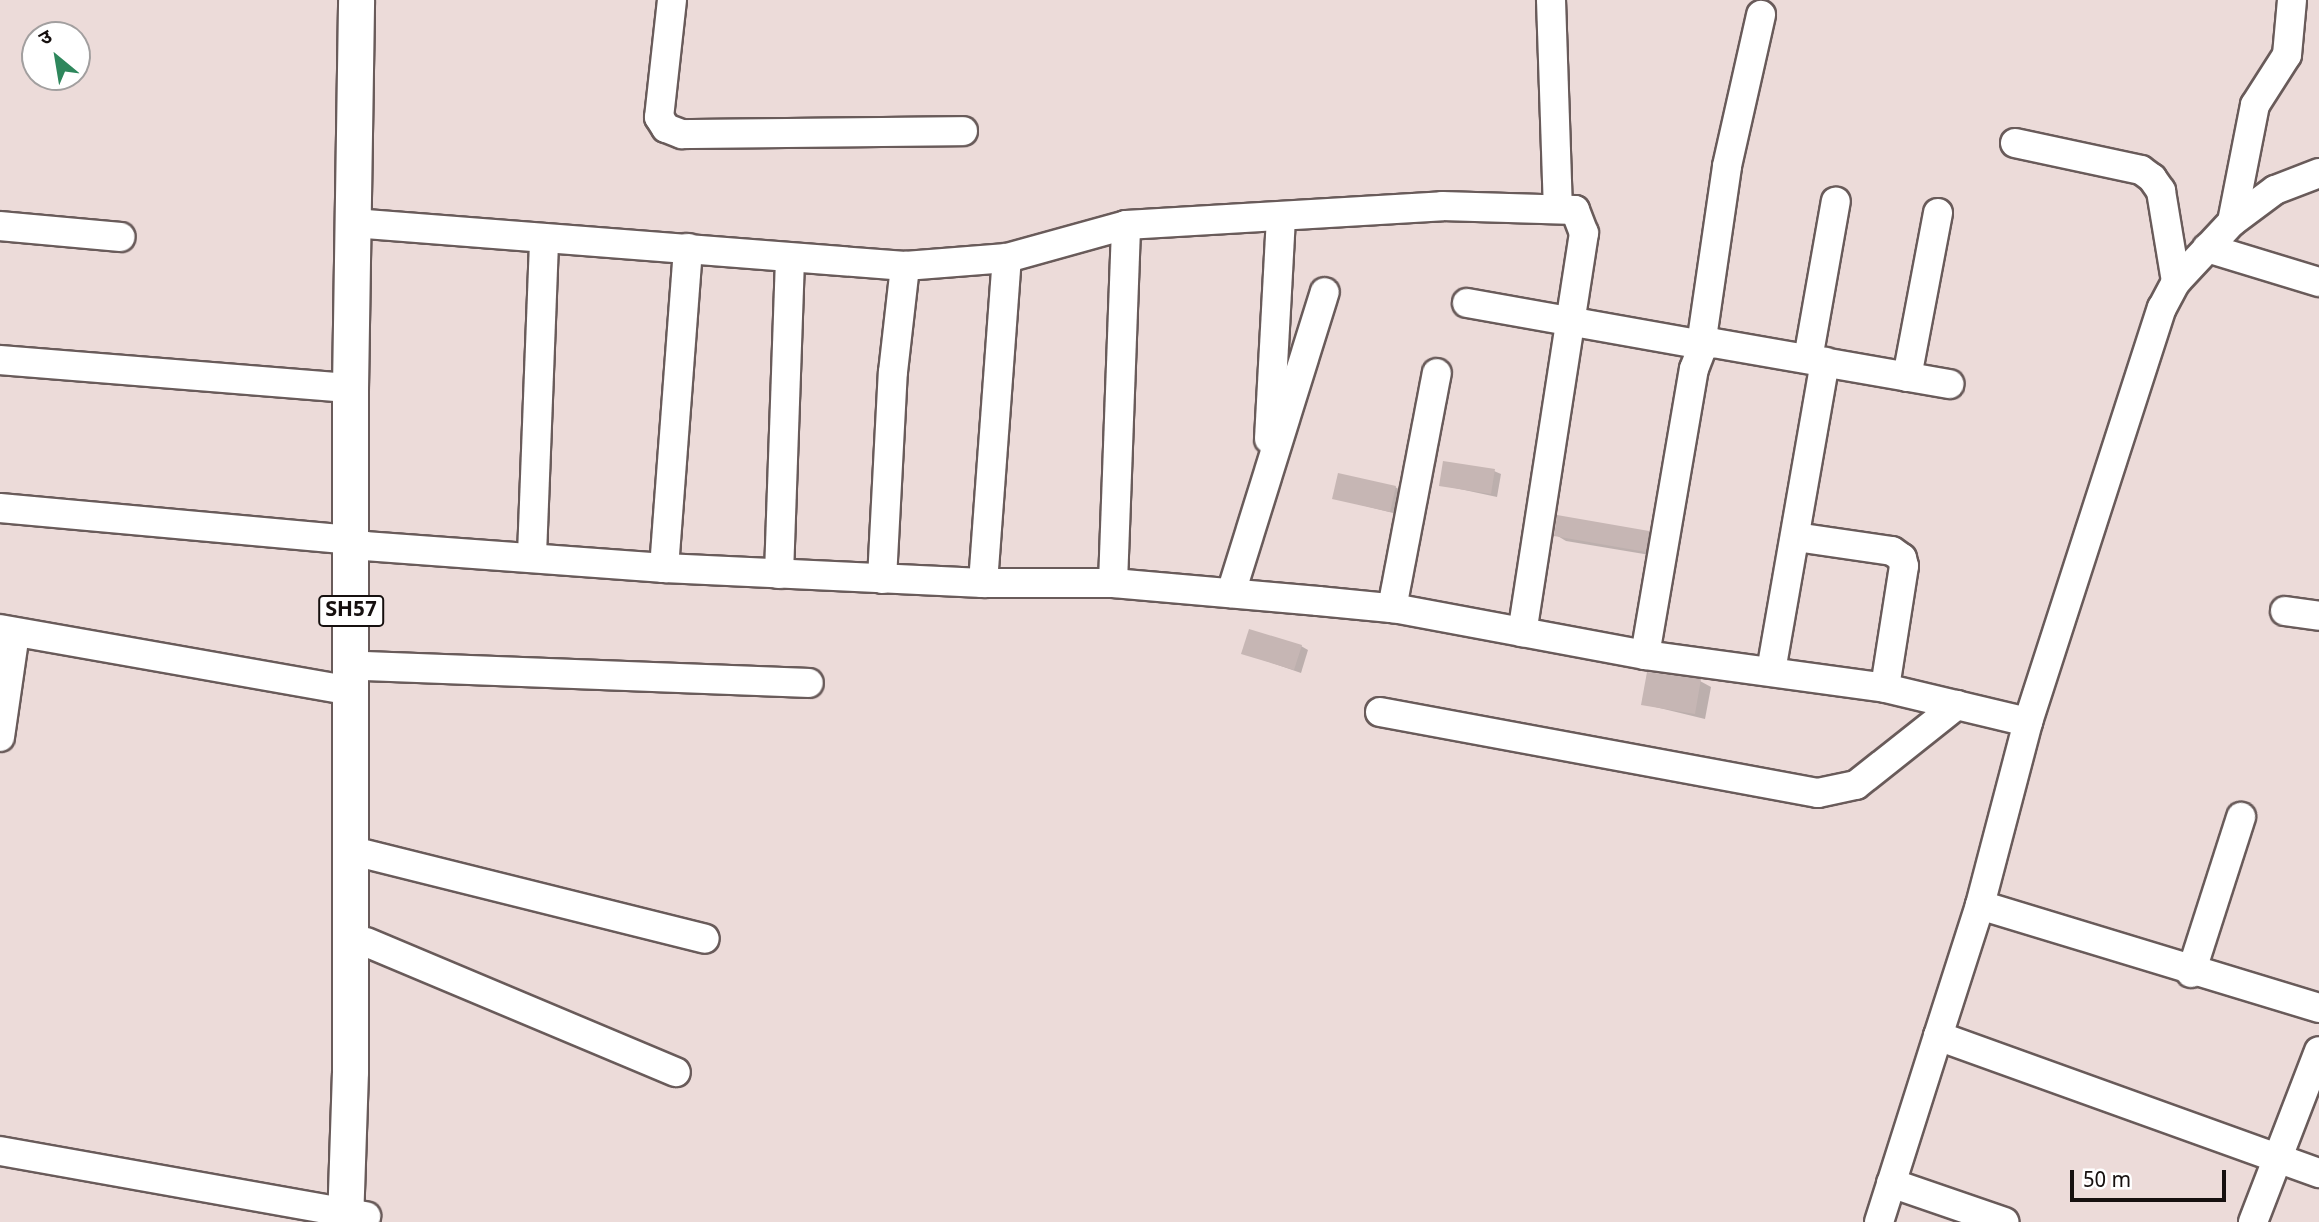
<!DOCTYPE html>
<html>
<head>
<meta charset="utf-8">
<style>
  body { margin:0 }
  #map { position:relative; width:2319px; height:1222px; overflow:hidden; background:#ecdbd9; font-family:Georgia,"Noto Sans Devanagari",serif }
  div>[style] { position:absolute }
  .shadow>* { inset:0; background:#0003 }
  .building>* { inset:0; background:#c6b6b4 }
  .roads { filter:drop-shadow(2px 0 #695b5a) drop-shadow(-2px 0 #695b5a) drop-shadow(0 2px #695b5a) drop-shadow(0 -2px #695b5a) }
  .minor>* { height:28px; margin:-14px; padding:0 14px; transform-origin:14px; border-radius:14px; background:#fff }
  .major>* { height:35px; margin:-17.5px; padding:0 17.5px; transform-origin:17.5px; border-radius:17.5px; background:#fff }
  span { translate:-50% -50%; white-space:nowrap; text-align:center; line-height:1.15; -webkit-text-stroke:6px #fff; paint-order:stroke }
  .shield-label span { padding:2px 5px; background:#fff; border:2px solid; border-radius:5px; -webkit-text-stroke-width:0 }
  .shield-label { font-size:21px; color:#16100f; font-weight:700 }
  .north { position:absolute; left:21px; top:21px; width:70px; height:70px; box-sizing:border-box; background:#fff; border:2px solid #a29f9f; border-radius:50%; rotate:330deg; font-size:19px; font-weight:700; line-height:28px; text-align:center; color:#16100f }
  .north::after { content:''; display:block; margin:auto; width:24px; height:32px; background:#2e875c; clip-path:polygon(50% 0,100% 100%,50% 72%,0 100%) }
  .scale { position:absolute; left:2070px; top:1170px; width:156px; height:32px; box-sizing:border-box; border:4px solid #16100f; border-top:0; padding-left:9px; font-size:21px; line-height:24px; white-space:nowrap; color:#16100f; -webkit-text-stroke:5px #fff; paint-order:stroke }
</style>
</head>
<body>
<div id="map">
  <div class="shadow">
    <i style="clip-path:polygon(1494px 471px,1501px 474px,1497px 497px,1441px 485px)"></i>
    <i style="clip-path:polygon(1395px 487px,1402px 491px,1397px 514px,1334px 498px)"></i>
    <i style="clip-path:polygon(1558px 517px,1649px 532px,1659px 539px,1656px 556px,1566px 541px,1556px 535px)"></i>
    <i style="clip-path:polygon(1301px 646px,1308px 650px,1301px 673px,1243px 653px)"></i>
    <i style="clip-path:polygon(1700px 681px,1711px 687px,1705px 719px,1643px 704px)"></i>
  </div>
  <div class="building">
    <i style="clip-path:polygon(1443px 461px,1495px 469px,1491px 494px,1439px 486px)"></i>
    <i style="clip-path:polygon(1338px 473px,1396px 486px,1390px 512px,1332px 499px)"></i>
    <i style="clip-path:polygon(1557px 515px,1649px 531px,1646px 552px,1554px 536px)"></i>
    <i style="clip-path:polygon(1249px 629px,1302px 645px,1294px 670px,1241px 654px)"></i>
    <i style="clip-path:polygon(1647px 672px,1701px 679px,1695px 714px,1641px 705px)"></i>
  </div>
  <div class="roads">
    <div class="minor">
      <i style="left:672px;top:0;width:118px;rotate:96.3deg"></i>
      <i style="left:659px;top:117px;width:13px;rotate:58deg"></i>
      <i style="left:666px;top:128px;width:17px;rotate:21deg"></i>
      <i style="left:682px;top:134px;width:281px;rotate:-0.6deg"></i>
      <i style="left:1551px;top:0;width:207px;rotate:88.1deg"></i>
      <i style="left:2015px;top:143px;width:129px;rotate:12.1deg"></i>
      <i style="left:2141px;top:170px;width:14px;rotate:36deg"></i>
      <i style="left:2152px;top:178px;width:16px;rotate:55deg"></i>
      <i style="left:2161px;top:191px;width:92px;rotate:80.6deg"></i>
      <i style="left:2232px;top:222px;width:119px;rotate:-78.9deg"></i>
      <i style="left:2255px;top:105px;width:59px;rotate:-57.4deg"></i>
      <i style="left:2287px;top:55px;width:55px;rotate:-84.8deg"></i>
      <i style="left:353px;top:223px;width:554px;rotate:4.45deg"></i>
      <i style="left:905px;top:266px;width:102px;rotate:-4.5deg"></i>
      <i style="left:1007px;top:258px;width:123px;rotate:-15.5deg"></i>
      <i style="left:1126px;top:225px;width:317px;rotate:-3.4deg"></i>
      <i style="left:1442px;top:206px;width:133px;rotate:1.7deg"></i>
      <i style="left:1575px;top:210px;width:25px;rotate:69deg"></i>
      <i style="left:1584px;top:233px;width:404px;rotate:98.8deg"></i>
      <i style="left:0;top:226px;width:121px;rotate:5.2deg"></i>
      <i style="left:2207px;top:248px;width:117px;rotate:16.9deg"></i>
      <i style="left:1467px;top:303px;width:240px;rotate:10.1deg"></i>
      <i style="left:1701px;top:345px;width:181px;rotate:-81.7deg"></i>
      <i style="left:1727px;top:166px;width:155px;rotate:-77.3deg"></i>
      <i style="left:1808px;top:359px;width:160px;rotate:-80deg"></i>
      <i style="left:0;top:360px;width:351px;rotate:4.6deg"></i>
      <i style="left:1907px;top:377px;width:167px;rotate:-79.3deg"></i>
      <i style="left:1269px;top:439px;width:223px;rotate:-86.9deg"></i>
      <i style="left:0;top:508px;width:352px;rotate:5.2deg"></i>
      <i style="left:351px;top:540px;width:15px;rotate:23deg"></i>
      <i style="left:365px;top:546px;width:300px;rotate:4.2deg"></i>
      <i style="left:664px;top:568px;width:319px;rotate:2.7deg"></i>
      <i style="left:983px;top:583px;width:130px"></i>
      <i style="left:1113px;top:583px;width:206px;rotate:5deg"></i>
      <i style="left:1318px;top:601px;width:81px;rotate:5.6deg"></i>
      <i style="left:1399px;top:609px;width:250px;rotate:10.6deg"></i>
      <i style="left:1645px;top:655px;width:242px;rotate:7.8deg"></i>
      <i style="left:1885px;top:688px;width:147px;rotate:13.4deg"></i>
      <i style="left:1796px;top:537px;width:97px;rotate:8.3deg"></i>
      <i style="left:1892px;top:551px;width:12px;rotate:35deg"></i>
      <i style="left:1902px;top:558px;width:8px;rotate:76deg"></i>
      <i style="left:1904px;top:566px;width:123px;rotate:98.9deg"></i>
      <i style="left:532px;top:555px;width:315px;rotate:-87.8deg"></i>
      <i style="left:664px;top:568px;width:321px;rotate:-85.7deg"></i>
      <i style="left:779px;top:574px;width:316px;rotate:-88deg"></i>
      <i style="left:882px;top:579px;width:207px;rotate:-87deg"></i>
      <i style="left:893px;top:372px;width:107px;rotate:-83.5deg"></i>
      <i style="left:983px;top:583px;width:326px;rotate:-85.8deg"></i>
      <i style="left:1113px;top:583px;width:358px;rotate:-87.9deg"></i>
      <i style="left:1231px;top:593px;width:315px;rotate:-72.7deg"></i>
      <i style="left:1392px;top:608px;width:239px;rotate:-79.2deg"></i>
      <i style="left:2285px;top:611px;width:34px;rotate:8deg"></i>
      <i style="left:0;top:629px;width:356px;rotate:10deg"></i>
      <i style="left:1645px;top:655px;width:290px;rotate:-80.3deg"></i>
      <i style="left:1694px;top:369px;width:26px;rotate:-69deg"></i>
      <i style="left:1703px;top:345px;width:11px;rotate:-10deg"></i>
      <i style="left:1714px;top:343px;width:239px;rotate:9.9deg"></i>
      <i style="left:366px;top:666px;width:443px;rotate:2.2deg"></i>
      <i style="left:1771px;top:671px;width:314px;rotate:-80.1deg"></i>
      <i style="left:1380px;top:712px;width:445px;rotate:10.5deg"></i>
      <i style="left:1818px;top:793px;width:39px;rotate:-12deg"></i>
      <i style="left:1856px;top:785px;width:129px;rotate:-38.4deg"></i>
      <i style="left:0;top:737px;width:105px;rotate:-81.8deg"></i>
      <i style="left:365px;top:854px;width:350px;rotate:14deg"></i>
      <i style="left:1980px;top:905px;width:354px;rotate:16.9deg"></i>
      <i style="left:366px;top:942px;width:336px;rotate:22.8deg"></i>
      <i style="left:2191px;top:973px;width:164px;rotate:-72.2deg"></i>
      <i style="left:1938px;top:1036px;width:138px;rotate:-72.2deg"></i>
      <i style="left:1980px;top:905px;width:189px;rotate:-75.3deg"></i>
      <i style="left:2028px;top:722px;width:435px;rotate:-72.1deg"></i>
      <i style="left:2162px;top:308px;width:30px;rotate:-62deg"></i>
      <i style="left:2176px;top:282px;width:82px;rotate:-47deg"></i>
      <i style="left:2232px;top:222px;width:54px;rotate:-36.7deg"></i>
      <i style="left:2275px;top:190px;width:47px;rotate:-21.1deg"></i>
      <i style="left:0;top:1151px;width:372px;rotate:10.1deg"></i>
      <i style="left:1891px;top:1183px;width:120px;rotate:19deg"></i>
      <i style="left:1879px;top:1222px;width:195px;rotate:-72.4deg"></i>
      <i style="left:1938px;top:1036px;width:405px;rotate:19.8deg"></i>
      <i style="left:2253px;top:1222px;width:183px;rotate:-68.9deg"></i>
    </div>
    <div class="major">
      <i style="left:345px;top:1222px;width:151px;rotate:-88.1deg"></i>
      <i style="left:350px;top:1071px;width:683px;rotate:-90deg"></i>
      <i style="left:350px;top:388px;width:388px;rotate:-89.1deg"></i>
    </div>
  </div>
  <div class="shield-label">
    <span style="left:351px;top:611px">SH57</span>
  </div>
  <div class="north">उ</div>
  <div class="scale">50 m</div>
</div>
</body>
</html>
